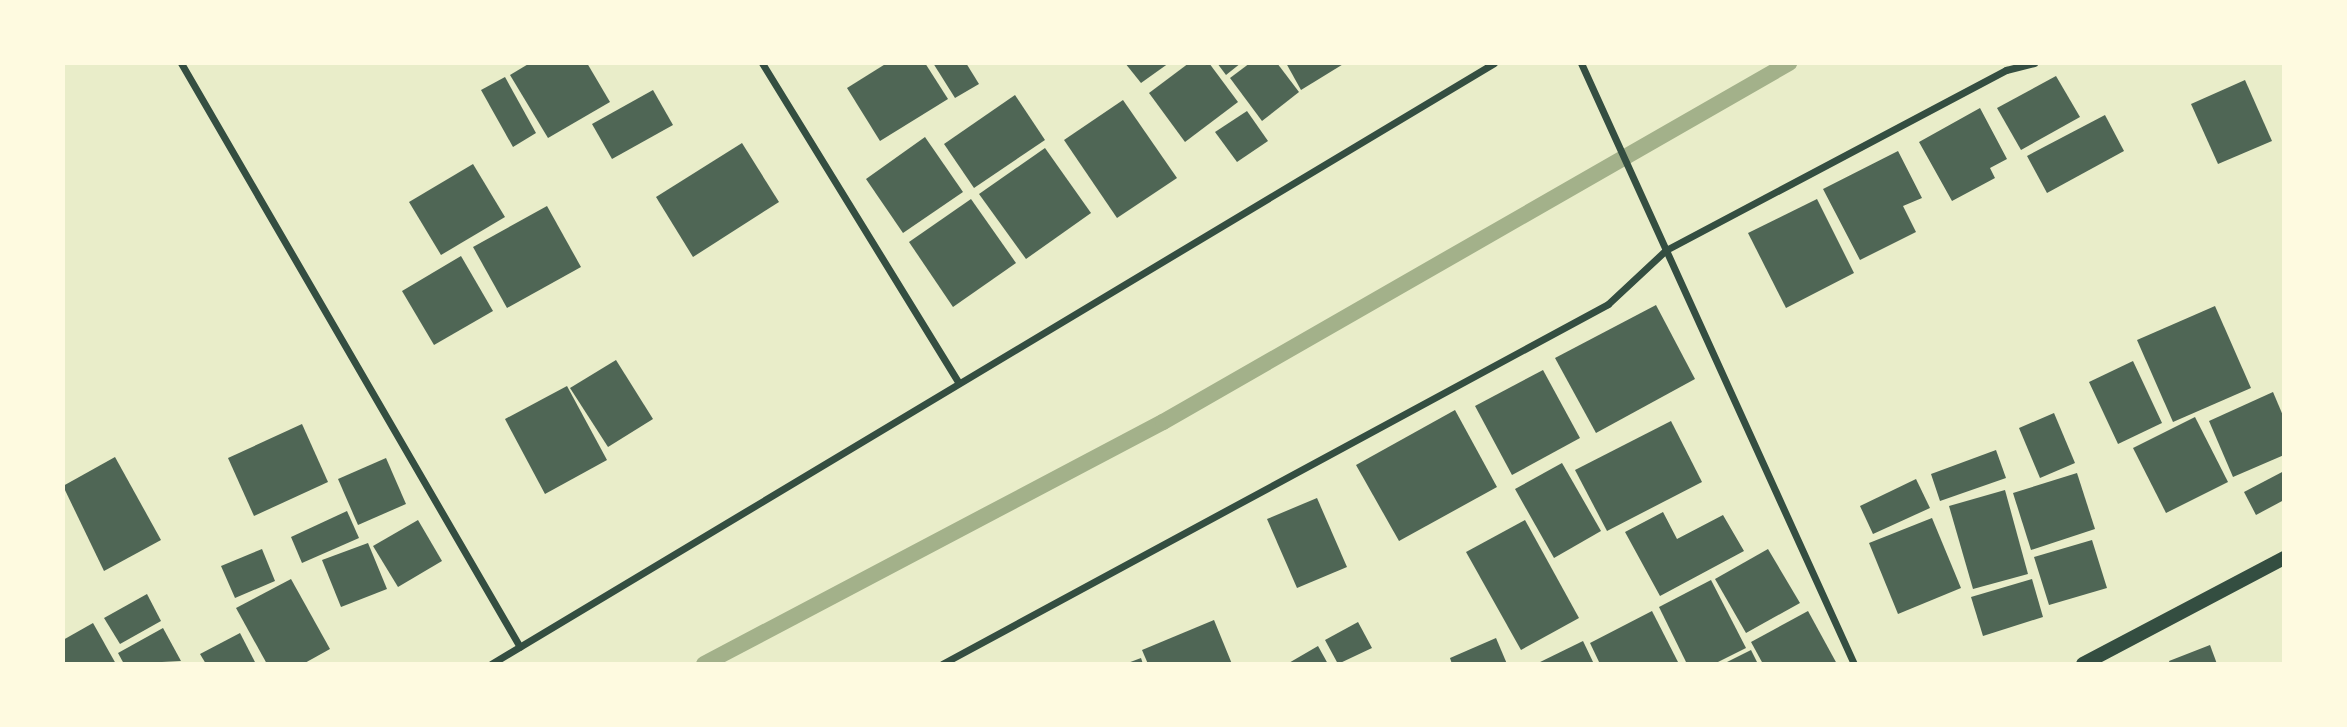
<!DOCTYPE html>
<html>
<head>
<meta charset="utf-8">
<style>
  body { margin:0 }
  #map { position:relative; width:2347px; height:727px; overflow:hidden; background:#e9edc9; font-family:Commissioner,sans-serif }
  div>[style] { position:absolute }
  .stream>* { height:16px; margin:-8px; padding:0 8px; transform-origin:8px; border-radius:8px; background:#a3b18a }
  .building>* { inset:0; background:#4f6655 }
  .minor>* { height:7px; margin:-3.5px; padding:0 3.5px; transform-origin:3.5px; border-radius:3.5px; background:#344e41 }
  .secondary>* { height:14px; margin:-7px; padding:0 7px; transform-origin:7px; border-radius:7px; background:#344e41 }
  span { translate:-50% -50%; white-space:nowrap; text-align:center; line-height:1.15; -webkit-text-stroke:7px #fefae0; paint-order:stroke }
  .frame { position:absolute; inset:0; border:65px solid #fefae0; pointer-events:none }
</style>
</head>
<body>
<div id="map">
  <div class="stream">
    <i style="left:704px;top:664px;width:519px;rotate:-27.8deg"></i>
    <i style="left:1163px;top:422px;width:722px;rotate:-29.83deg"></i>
  </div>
  <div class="building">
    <i style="clip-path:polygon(530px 63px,587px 63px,610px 102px,548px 138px,510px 75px)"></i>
    <i style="clip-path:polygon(887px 63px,925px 63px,948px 99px,880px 141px,847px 88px)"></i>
    <i style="clip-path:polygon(933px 63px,966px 63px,979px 84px,955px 98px)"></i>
    <i style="clip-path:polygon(1125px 63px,1169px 63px,1141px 83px)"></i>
    <i style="clip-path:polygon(1189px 63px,1209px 63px,1238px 102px,1185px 142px,1149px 93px)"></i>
    <i style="clip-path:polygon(1217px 63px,1241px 63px,1226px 75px)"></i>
    <i style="clip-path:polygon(1250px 63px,1277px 63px,1299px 92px,1262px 121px,1230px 78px)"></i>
    <i style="clip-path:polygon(1286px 63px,1345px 63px,1301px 90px)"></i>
    <i style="clip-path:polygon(2056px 76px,2080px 117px,2021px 150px,1997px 108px)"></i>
    <i style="clip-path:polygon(505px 77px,536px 133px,513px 147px,481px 90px)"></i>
    <i style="clip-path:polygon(2245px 80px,2272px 141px,2218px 164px,2191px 104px)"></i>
    <i style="clip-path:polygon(653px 90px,673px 125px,612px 159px,592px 124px)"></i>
    <i style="clip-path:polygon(1015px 95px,1045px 140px,974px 188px,944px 144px)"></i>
    <i style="clip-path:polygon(1123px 100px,1177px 178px,1117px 218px,1064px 140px)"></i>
    <i style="clip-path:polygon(1980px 108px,2007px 159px,1990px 168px,1995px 178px,1952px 201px,1919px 142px)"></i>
    <i style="clip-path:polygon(1247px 111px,1268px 141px,1237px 162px,1215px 132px)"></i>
    <i style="clip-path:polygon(2105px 115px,2124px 151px,2047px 193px,2027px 156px)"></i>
    <i style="clip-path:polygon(925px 137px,963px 192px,903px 233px,866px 179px)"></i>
    <i style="clip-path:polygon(742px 143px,779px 202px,693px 257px,656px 197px)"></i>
    <i style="clip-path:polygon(1045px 148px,1091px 213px,1026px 259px,979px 194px)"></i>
    <i style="clip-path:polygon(1898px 151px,1922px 198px,1903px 206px,1916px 232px,1860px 260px,1823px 189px)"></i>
    <i style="clip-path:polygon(473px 164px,505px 217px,441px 255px,409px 202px)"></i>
    <i style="clip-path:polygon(971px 199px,1016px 263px,953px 307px,909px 242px)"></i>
    <i style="clip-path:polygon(1817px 199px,1854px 273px,1786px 308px,1748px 233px)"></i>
    <i style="clip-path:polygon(547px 206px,581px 267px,507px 308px,473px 247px)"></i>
    <i style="clip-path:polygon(461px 256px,493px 311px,434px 345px,402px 291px)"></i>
    <i style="clip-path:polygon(1656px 305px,1695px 379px,1596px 433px,1555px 358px)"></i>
    <i style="clip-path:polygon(2215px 306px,2251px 388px,2173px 422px,2137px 340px)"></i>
    <i style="clip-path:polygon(616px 360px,653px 419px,608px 447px,570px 388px)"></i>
    <i style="clip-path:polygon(2133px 361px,2162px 423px,2118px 444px,2089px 382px)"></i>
    <i style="clip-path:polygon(1543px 370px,1580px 438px,1512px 475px,1475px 406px)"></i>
    <i style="clip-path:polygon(567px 386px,607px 460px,545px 494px,505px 419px)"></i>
    <i style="clip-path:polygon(2273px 392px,2284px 418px,2284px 455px,2233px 477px,2209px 421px)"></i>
    <i style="clip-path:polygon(1455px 410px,1497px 487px,1399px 541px,1356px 465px)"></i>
    <i style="clip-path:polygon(2054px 413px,2075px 463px,2040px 478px,2019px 428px)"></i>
    <i style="clip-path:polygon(2195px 417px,2228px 482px,2166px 513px,2133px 448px)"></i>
    <i style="clip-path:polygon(1671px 421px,1702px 482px,1607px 531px,1575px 470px)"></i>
    <i style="clip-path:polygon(302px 424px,328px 482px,254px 516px,228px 458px)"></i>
    <i style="clip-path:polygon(1996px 450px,2006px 478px,1940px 501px,1931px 474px)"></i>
    <i style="clip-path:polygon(115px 457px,161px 540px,104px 571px,63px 486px)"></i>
    <i style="clip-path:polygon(386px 458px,406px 504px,358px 525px,338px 479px)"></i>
    <i style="clip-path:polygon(1562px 463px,1601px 531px,1554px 558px,1515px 489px)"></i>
    <i style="clip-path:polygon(2284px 471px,2284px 500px,2256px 515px,2244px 492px)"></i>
    <i style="clip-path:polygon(2077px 473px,2095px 529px,2031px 550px,2013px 493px)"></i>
    <i style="clip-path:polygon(1916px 479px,1930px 508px,1873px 534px,1860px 506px)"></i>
    <i style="clip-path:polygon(2005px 490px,2028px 574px,1973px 589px,1949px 506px)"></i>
    <i style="clip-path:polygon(1317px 498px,1347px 567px,1297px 588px,1267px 519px)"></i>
    <i style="clip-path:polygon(347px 511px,359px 538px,302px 563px,291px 537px)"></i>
    <i style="clip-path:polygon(1663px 512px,1677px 539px,1723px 515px,1744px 551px,1660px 596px,1625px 532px)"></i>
    <i style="clip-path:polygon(1932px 518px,1961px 588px,1898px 614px,1869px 543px)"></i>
    <i style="clip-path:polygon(418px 520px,442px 561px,398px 587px,373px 546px)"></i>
    <i style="clip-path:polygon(1525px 520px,1579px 618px,1521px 650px,1466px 552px)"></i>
    <i style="clip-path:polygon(2092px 540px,2107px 588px,2049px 605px,2034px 557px)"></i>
    <i style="clip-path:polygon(368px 543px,387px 589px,341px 607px,322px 560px)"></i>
    <i style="clip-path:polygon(262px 549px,275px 581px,235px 598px,221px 566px)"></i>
    <i style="clip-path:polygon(1768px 549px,1800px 603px,1746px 633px,1715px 579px)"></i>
    <i style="clip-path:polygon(291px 579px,330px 649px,303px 664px,267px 664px,236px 608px)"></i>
    <i style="clip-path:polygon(2032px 579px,2043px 617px,1983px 636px,1971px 597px)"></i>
    <i style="clip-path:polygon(1711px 580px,1746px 648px,1714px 664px,1687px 664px,1659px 607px)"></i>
    <i style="clip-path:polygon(147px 594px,161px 621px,120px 644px,104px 618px)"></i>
    <i style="clip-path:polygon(1652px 611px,1679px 664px,1600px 664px,1590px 643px)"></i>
    <i style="clip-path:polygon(1808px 611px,1837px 664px,1763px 664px,1751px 642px)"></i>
    <i style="clip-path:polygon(1214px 620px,1232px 664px,1148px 664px,1142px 650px)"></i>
    <i style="clip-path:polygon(1358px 622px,1372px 648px,1338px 664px,1325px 640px)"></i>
    <i style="clip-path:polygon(93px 623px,116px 664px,63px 664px,63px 640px)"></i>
    <i style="clip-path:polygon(163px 628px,181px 661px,124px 664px,118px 653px)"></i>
    <i style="clip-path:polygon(240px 633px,256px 664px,206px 664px,200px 654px)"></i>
    <i style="clip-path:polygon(1496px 638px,1507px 664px,1452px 664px,1450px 658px)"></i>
    <i style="clip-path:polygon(1583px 641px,1594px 664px,1536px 664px)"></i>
    <i style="clip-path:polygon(2210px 645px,2217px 664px,2170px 664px,2169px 661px)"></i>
    <i style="clip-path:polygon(1318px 646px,1328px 664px,1287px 664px)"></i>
    <i style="clip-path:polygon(1751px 650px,1758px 664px,1723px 664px)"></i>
    <i style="clip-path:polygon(1141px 658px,1143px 664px,1125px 664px)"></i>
  </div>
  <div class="minor">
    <i style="left:181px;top:63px;width:675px;rotate:59.87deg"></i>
    <i style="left:762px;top:63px;width:374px;rotate:58.4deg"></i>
    <i style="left:1581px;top:63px;width:660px;rotate:65.57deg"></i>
    <i style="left:491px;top:664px;width:1169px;rotate:-30.93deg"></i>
    <i style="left:942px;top:664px;width:757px;rotate:-28.39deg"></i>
    <i style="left:1608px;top:304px;width:79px;rotate:-43deg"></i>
    <i style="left:1666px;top:250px;width:385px;rotate:-27.9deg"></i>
    <i style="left:2006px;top:70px;width:29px;rotate:-14deg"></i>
  </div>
  <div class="secondary">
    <i style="left:2083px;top:664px;width:227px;rotate:-27.8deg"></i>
  </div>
  <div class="frame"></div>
</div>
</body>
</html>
